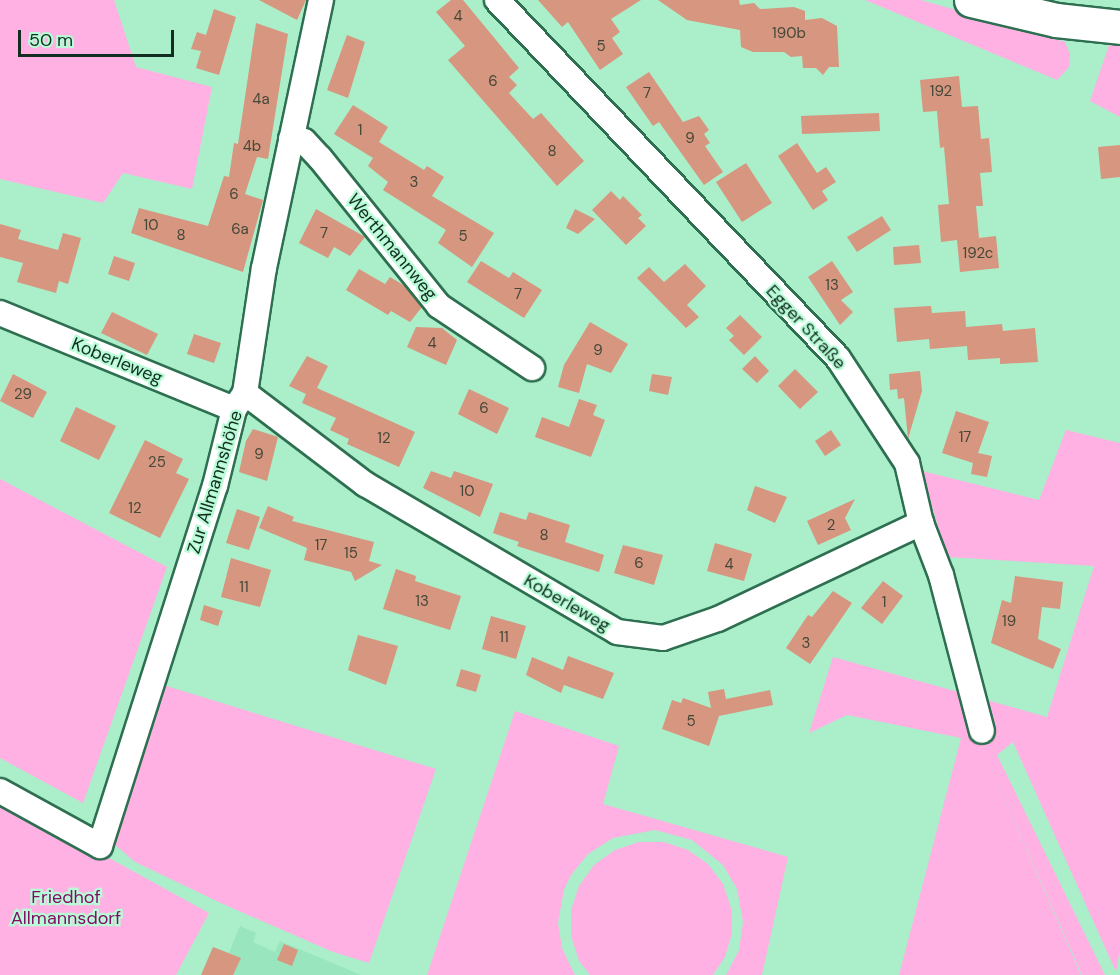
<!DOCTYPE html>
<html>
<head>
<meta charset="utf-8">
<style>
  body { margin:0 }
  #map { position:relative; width:1120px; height:975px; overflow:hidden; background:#abeeca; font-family:"DM Sans",sans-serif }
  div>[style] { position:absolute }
  .built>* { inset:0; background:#99e5bd }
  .green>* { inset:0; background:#ffb1e3 }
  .building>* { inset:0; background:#d6967f }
  .roads { filter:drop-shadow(2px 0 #2d6f50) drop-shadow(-2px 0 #2d6f50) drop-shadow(0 2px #2d6f50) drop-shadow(0 -2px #2d6f50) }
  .street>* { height:24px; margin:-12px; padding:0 12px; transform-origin:12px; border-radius:12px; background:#fff }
  .secondary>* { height:33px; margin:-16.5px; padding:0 16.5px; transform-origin:16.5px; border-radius:16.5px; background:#fff }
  span { translate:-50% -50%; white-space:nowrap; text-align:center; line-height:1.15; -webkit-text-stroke:4.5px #b8fcd7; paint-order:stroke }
  .number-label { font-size:15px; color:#444838 }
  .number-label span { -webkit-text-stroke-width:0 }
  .street-label { font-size:18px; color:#132e21 }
  .park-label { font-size:18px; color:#830e67 }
  .scale { position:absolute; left:18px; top:30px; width:156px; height:27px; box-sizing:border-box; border:3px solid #132e21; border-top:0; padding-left:8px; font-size:18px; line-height:21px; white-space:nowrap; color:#132e21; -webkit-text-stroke:4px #b8fcd7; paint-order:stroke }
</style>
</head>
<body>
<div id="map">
  <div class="built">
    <i style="clip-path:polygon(240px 926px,256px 933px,253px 942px,275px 952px,280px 941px,361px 975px,201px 975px,213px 947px,229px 953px)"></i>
  </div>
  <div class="green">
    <i style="clip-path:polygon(0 0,114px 0,136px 67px,212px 87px,192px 189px,123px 173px,103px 203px,0 179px)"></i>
    <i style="clip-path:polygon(865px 0,921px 0,1065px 42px,1070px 54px,1069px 67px,1057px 80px)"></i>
    <i style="clip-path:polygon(1110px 42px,1120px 43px,1120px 117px,1090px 101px)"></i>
    <i style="clip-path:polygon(1066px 430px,1120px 443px,1120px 949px,1116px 972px,1013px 742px,997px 755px,1105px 975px,1082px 975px,981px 745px,1081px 975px,899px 975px,961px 738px,847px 715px,809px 733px,833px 657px,1047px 717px,1094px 566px,947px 557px,922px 471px,1039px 500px)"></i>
    <i style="clip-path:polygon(0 479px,167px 567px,83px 803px,0 758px)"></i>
    <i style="clip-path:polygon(160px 684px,436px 769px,369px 963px,333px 952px,223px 904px,135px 862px,114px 844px,114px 822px)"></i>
    <i style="clip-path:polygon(515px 711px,619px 746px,603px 804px,788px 857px,762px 975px,726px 975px,739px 950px,743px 922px,737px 889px,723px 865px,692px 840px,655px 830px,613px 838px,588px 854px,571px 875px,564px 890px,558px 923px,562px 948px,575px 975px,427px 975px)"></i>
    <i style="clip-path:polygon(0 798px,209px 913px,176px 975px,0 975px)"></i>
    <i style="clip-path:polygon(639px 842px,664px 842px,688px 850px,708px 864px,723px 884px,731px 908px,732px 933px,725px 957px,713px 975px,590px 975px,579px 961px,571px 936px,571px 910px,579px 886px,594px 865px,615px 850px)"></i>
  </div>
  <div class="building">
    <i style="clip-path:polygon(259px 0,306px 0,297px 20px)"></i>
    <i style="clip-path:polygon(451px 0,463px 0,519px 68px,509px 77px,517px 85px,509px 93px,533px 119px,541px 113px,584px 161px,557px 186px,448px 60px,465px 46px,436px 12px)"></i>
    <i style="clip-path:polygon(538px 0,641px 0,611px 19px,620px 32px,612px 38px,623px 54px,600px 70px,568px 22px,562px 27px)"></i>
    <i style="clip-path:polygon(658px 0,739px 0,740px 5px,754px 3px,760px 9px,794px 7px,805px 11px,805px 20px,822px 18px,837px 26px,839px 67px,829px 67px,823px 75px,816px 68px,803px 68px,802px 56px,791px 57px,784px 52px,753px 52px,741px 47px,740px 30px,687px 20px)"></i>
    <i style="clip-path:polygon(214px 9px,236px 17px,219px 75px,196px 68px,201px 51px,191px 49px,197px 32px,206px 35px)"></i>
    <i style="clip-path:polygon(256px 23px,288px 34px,268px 159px,257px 157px,245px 194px,263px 200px,243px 272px,131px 233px,139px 208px,208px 226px,224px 176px,229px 177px,234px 143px,238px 144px)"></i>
    <i style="clip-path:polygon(347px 35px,365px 42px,348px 98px,327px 90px)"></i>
    <i style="clip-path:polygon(649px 72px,683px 122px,699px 116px,709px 130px,704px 134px,710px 143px,705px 146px,723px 172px,704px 185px,659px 122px,653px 126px,626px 87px)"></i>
    <i style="clip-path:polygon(959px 76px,962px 107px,978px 106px,981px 139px,989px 138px,992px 172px,980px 173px,983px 206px,976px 206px,979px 238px,996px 236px,999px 268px,960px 272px,957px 240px,941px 242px,938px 205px,949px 204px,944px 147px,940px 148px,937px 111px,923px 112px,920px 80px)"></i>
    <i style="clip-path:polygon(353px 105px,388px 127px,379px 142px,424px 170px,427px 166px,444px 177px,432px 196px,494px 233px,472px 267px,438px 243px,446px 230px,383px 190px,388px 182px,368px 166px,373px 158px,334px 134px)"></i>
    <i style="clip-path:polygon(879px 113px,880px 131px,802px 134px,801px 116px)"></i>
    <i style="clip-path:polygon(797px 143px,817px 173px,826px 167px,836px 182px,822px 191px,828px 200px,813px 210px,778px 156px)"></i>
    <i style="clip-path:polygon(1120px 145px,1120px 177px,1101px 179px,1098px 147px)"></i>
    <i style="clip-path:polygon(746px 163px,772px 203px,742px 222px,716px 182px)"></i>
    <i style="clip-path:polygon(611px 191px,620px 200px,623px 196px,642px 215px,638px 218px,646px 226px,626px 245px,592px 210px)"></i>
    <i style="clip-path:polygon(316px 209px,365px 237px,350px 256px,334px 247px,328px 258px,299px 243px)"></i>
    <i style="clip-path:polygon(575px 209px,595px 219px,578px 234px,566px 228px)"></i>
    <i style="clip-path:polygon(882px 216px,891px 230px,857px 252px,847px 237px)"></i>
    <i style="clip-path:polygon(0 224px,21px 230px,18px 239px,58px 250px,63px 233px,81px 238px,68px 284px,59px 281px,56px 293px,17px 282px,23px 263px,0 257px)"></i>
    <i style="clip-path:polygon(919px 245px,921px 263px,894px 265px,893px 247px)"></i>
    <i style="clip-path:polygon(114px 256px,135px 263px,129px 281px,108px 274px)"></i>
    <i style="clip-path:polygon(481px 261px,509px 278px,513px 272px,542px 290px,524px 318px,467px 282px)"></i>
    <i style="clip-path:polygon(832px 261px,853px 292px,841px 300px,853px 312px,840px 325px,808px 277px)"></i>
    <i style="clip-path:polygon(685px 264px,706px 286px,687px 305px,699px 317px,686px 328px,637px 278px,649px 267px,664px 282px)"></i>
    <i style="clip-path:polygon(359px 269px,385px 284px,390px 277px,405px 286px,422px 307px,410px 322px,391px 311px,388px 315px,346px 290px)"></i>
    <i style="clip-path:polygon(931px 306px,932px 313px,965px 311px,966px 327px,1002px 324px,1003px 331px,1035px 328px,1038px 362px,1000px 364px,1000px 358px,968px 360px,967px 346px,930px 349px,929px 339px,897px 342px,894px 308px)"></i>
    <i style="clip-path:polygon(112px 312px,158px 334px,147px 355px,101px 333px)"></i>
    <i style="clip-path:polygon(740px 315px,762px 337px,744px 355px,729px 340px,734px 336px,726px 328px)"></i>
    <i style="clip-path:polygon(590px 322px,628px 344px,611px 373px,587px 364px,579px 393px,558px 387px,564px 365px)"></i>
    <i style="clip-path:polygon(416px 327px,442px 328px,457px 340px,446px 365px,407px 347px)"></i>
    <i style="clip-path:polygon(194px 334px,221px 343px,214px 363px,187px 354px)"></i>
    <i style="clip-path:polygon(307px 356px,328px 366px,317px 388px,415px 432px,399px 467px,347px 444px,349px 439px,330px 430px,336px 418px,302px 403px,306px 394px,289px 386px)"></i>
    <i style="clip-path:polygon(755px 356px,769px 371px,757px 383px,742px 369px)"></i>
    <i style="clip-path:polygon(795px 369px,818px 392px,800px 409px,778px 386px)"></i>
    <i style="clip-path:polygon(920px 371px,922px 391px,908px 439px,904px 398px,898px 399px,897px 389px,890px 390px,889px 374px)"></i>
    <i style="clip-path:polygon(13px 374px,47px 392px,33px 418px,0 401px)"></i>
    <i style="clip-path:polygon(652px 374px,672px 377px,668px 395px,649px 391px)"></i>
    <i style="clip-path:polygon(469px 389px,509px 408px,497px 434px,458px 414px)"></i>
    <i style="clip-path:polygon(579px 399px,597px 405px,593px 415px,605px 420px,591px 457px,535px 437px,542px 417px,569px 427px)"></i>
    <i style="clip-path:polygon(76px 407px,116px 426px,99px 460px,60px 441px)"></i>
    <i style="clip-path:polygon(956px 411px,989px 422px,978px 453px,992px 456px,987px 477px,971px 474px,973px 463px,942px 453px)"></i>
    <i style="clip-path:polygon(253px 429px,278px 437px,267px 481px,239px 472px,246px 441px)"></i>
    <i style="clip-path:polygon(831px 430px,841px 445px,825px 456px,815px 441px)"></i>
    <i style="clip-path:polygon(145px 440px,183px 459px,176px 473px,189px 479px,160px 538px,109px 513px)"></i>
    <i style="clip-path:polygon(431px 471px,451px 478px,454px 471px,493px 484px,480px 517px,423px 488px)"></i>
    <i style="clip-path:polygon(755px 486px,787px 497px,775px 523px,747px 510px)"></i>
    <i style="clip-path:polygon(855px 499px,845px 518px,851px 530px,818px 545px,807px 521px)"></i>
    <i style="clip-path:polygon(268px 506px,294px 517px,292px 521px,374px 542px,369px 561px,382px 565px,355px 581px,351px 572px,304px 560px,307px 548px,259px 528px)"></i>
    <i style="clip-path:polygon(237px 509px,260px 517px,249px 550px,226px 543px)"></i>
    <i style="clip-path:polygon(500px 512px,526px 520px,529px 512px,570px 525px,565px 542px,604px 555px,599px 572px,517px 546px,519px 542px,493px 533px)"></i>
    <i style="clip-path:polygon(715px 543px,752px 554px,744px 581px,707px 571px)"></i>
    <i style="clip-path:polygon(623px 545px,663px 555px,654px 585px,614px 573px)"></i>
    <i style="clip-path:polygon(231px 558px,271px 570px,260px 607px,221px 597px)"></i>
    <i style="clip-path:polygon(396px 569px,416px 576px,415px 581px,461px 596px,450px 630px,383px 609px)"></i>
    <i style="clip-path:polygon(1015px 576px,1063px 582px,1060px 609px,1042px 607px,1038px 639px,1061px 649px,1053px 669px,991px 643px,1002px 600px,1011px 603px)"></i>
    <i style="clip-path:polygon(883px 581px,903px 596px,882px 624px,861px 608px)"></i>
    <i style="clip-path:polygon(833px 591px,852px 603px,810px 664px,786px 648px,808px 615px,812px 617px)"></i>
    <i style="clip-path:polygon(204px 605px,223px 611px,218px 626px,200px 620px)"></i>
    <i style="clip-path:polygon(491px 616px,526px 626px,516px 659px,482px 649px)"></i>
    <i style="clip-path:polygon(358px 635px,398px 646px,386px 685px,348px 670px)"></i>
    <i style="clip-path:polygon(568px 656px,614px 673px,603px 699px,564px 685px,561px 693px,526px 675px,532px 657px,563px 670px)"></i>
    <i style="clip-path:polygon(461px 669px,481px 675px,476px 692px,456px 686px)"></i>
    <i style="clip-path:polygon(724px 689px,726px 699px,770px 690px,773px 705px,719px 716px,709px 746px,662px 729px,672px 700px,681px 703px,683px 698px,711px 708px,708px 692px)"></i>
    <i style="clip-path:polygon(284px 944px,298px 950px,292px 966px,277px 960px)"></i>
    <i style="clip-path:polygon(213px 947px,241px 958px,233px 975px,201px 975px)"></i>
  </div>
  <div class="roads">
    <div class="street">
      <i style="left:497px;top:0;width:494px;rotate:46.4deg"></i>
      <i style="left:838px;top:358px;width:126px;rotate:56.7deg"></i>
      <i style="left:907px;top:463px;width:62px;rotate:76.9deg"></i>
      <i style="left:921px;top:523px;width:56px;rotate:69deg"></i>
      <i style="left:941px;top:575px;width:161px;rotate:75.3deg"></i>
      <i style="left:291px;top:139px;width:13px;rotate:9deg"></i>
      <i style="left:304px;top:141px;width:23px;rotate:47deg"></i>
      <i style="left:320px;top:158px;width:190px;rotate:51.2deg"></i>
      <i style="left:439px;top:306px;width:112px;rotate:33.7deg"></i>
      <i style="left:0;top:313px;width:253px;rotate:22.3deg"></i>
      <i style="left:245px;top:393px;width:151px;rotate:37.2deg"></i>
      <i style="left:365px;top:484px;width:292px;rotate:30.4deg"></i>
      <i style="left:617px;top:632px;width:46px;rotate:7.4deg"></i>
      <i style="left:663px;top:638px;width:58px;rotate:-19.1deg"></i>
      <i style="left:718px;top:619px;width:225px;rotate:-25.3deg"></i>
      <i style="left:0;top:791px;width:114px;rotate:28.8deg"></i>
      <i style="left:100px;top:846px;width:378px;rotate:-72.3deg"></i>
      <i style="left:215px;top:486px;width:79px;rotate:-76.1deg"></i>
      <i style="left:234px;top:409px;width:19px;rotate:-55deg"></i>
      <i style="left:245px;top:393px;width:126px;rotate:-81.4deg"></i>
      <i style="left:264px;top:268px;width:274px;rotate:-78deg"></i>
    </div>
    <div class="secondary">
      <i style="left:971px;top:0;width:87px;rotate:13.2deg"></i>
      <i style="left:1056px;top:20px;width:64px;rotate:6.2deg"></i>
    </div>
  </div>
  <div class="number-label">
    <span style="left:458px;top:17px">4</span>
    <span style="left:789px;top:34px">190b</span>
    <span style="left:601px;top:47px">5</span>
    <span style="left:493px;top:82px">6</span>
    <span style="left:941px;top:92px">192</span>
    <span style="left:647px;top:94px">7</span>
    <span style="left:261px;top:100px">4a</span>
    <span style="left:360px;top:131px">1</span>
    <span style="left:690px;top:139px">9</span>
    <span style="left:252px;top:147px">4b</span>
    <span style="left:552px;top:152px">8</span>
    <span style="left:414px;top:183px">3</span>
    <span style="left:234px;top:195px">6</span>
    <span style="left:151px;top:226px">10</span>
    <span style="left:240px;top:230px">6a</span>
    <span style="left:324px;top:234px">7</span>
    <span style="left:181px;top:236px">8</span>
    <span style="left:463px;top:237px">5</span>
    <span style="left:978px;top:254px">192c</span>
    <span style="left:832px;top:286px">13</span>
    <span style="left:518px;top:295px">7</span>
    <span style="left:432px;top:344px">4</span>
    <span style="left:598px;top:351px">9</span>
    <span style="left:23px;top:395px">29</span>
    <span style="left:484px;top:409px">6</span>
    <span style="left:965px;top:438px">17</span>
    <span style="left:384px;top:439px">12</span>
    <span style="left:259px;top:455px">9</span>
    <span style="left:157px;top:463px">25</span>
    <span style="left:467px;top:492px">10</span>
    <span style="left:135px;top:509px">12</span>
    <span style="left:831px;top:526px">2</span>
    <span style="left:544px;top:536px">8</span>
    <span style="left:321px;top:546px">17</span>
    <span style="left:351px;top:554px">15</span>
    <span style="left:639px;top:564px">6</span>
    <span style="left:729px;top:565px">4</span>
    <span style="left:244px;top:588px">11</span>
    <span style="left:422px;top:602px">13</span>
    <span style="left:884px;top:603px">1</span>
    <span style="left:1009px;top:622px">19</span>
    <span style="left:504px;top:638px">11</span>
    <span style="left:806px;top:644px">3</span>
    <span style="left:691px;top:722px">5</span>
  </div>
  <div class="street-label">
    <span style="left:392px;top:247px;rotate:51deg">Werthmannweg</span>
    <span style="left:806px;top:327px;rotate:47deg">Egger Straße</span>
    <span style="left:117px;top:361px;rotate:22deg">Koberleweg</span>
    <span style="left:215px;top:482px;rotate:-73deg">Zur Allmannshöhe</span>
    <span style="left:567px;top:603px;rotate:30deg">Koberleweg</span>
  </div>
  <div class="park-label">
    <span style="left:66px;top:908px">Friedhof<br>Allmannsdorf</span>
  </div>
  <div class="scale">50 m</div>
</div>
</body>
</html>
